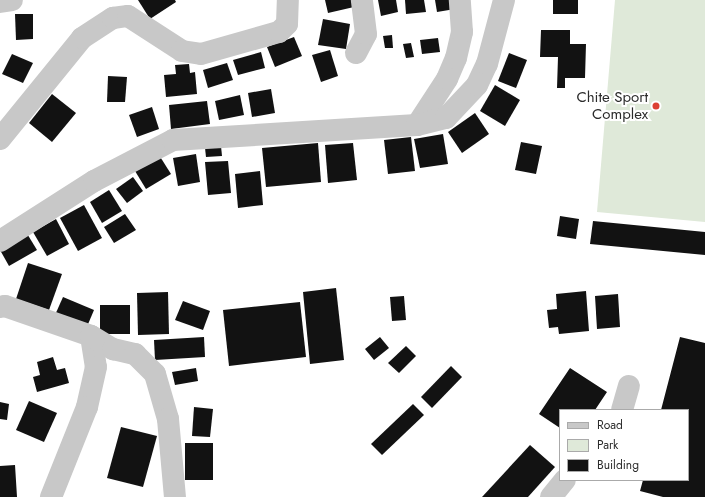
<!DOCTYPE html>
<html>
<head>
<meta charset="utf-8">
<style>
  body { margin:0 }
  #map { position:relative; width:705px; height:497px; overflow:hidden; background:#fff; font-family:Jost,sans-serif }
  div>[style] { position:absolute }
  .green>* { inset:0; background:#dfe9d9 }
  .building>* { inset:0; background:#121212 }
  .minor>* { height:22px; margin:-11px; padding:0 11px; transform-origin:11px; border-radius:11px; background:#c8c8c8 }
  .dots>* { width:11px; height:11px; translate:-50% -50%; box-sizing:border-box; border:2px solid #fff; border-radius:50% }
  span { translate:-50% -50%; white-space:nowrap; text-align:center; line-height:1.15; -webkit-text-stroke:4px #fff; paint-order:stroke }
  .poi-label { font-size:15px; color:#2b2b2b }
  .right { translate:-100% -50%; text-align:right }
  .legend { position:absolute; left:559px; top:409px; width:130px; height:72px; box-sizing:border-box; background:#fff; border:1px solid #aaa; margin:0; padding:5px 7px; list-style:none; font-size:12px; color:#2b2b2b }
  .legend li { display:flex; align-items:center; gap:8px; height:20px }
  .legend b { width:20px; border:1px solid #aaa }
</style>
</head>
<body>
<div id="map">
  <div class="green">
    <i style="clip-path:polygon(615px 0,705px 0,705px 222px,597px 212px)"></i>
  </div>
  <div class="building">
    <i style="clip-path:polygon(138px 0,175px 0,176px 2px,150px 19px)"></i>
    <i style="clip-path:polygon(325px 0,352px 0,354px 7px,328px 13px)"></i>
    <i style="clip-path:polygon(378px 0,396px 0,398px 12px,381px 16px)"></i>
    <i style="clip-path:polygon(405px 0,424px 0,426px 12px,406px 14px)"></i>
    <i style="clip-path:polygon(435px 0,453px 0,455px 9px,437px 12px)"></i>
    <i style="clip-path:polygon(553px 0,578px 0,578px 14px,553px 14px)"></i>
    <i style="clip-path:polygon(15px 14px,33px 14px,33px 39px,16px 40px)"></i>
    <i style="clip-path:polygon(323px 19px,350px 24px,346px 49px,318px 45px)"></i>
    <i style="clip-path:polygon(541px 30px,570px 30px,570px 44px,586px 44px,585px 78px,565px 78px,565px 88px,557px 88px,558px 57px,540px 57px)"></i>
    <i style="clip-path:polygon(392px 35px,393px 48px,385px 48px,383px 36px)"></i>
    <i style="clip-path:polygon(294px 37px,302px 56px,275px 67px,267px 47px)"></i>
    <i style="clip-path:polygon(438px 38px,440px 52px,422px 54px,420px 40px)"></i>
    <i style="clip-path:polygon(411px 43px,414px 57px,406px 58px,403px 44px)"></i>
    <i style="clip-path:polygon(330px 50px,338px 76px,321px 82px,312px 55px)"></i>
    <i style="clip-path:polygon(261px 52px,265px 68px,238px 75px,233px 60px)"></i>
    <i style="clip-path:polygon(509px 53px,527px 60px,516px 88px,498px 81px)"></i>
    <i style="clip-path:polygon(12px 54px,33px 63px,23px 83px,2px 74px)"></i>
    <i style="clip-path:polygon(227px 63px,233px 80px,208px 88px,203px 70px)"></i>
    <i style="clip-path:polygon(189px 64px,190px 73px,195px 72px,197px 94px,166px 97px,164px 75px,176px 74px,175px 65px)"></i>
    <i style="clip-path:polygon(108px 76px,127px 77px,125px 102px,107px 102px)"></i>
    <i style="clip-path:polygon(495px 85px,520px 100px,505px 126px,480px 111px)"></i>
    <i style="clip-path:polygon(271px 89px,275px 113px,252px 117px,248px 93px)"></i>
    <i style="clip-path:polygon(52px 94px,76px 113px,52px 142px,29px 123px)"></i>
    <i style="clip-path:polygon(240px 95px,244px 115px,219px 120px,215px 101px)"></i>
    <i style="clip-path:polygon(207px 101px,210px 124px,171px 129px,169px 105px)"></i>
    <i style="clip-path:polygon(152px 107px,159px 129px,137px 137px,129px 115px)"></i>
    <i style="clip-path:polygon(475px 113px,489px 134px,462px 153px,448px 132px)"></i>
    <i style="clip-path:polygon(443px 134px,448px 164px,420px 168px,414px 139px)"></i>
    <i style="clip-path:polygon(411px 137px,415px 171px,388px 174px,384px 140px)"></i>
    <i style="clip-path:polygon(521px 142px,542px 146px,536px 174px,515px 170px)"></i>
    <i style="clip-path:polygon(318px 143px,321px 182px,266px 187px,262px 148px)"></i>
    <i style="clip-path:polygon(353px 143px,357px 180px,328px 183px,325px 145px)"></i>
    <i style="clip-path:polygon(221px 146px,222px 156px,206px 157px,205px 148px)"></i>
    <i style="clip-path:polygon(196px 154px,200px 182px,178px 186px,173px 158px)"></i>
    <i style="clip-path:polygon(159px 155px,171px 174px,146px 189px,135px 171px)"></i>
    <i style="clip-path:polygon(228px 161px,231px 193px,208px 195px,205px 162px)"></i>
    <i style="clip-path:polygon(260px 171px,263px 205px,238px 208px,235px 174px)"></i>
    <i style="clip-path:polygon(133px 177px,143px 191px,127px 203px,116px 189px)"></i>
    <i style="clip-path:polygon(109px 190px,122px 211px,102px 223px,90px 202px)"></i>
    <i style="clip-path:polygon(84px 205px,102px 238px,78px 251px,60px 218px)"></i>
    <i style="clip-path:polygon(125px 214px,136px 230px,114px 243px,104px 227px)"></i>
    <i style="clip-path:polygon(560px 216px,579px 219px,576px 239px,557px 236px)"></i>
    <i style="clip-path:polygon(56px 219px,69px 244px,47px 256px,33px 232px)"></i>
    <i style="clip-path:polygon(593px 221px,705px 232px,705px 255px,590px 244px)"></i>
    <i style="clip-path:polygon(26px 232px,37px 250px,9px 266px,0 250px)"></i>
    <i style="clip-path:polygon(28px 263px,62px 274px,49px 310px,16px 299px)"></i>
    <i style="clip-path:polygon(336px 288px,344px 360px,310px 364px,303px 292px)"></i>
    <i style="clip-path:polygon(586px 291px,589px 331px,559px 334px,558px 327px,549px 328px,547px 310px,557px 309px,556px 294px)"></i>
    <i style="clip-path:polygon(168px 292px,169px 334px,138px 335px,137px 293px)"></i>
    <i style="clip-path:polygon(618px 294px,620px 327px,597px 329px,595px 296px)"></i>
    <i style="clip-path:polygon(404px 296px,406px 320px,392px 321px,390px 297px)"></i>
    <i style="clip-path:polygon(63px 297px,94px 310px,86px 329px,55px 315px)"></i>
    <i style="clip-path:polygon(183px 301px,210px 311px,203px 330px,175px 320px)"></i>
    <i style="clip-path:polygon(300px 302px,306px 357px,229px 366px,223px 310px)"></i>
    <i style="clip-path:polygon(100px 305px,130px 305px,130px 334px,100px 334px)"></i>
    <i style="clip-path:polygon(204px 337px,205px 357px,155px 360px,154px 340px)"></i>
    <i style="clip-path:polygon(380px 337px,389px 348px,374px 360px,365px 349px)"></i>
    <i style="clip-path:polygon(680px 337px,705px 343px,705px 497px,663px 497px,640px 491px,643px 480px,688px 480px,688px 410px,661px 410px)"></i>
    <i style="clip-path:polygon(406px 346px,416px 356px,399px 373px,388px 363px)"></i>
    <i style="clip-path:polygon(53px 357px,57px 370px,65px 368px,69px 383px,37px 392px,33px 377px,40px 375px,37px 362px)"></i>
    <i style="clip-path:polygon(451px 366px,462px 377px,432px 408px,421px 397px)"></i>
    <i style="clip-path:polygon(196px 368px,198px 381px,175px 385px,172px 372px)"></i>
    <i style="clip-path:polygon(570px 368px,607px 392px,595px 410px,560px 410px,560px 428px,539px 414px)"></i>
    <i style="clip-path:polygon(29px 401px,57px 413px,44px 442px,16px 430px)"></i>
    <i style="clip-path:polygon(0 402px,9px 404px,7px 420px,0 419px)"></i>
    <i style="clip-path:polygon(413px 404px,424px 415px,382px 455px,371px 444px)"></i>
    <i style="clip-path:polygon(194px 407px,213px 409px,210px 437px,192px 436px)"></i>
    <i style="clip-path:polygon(121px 427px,157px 436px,143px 487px,107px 478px)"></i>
    <i style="clip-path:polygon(185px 443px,213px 443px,213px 480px,185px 480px)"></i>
    <i style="clip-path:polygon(530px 445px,555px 467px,528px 497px,482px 497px)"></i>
    <i style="clip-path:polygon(15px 465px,17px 497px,0 497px,0 466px)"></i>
  </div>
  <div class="minor">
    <i style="left:0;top:2px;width:12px;rotate:-9deg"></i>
    <i style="left:356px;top:53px;width:21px;rotate:-62deg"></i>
    <i style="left:366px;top:34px;width:34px;rotate:-97deg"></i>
    <i style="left:417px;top:125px;width:55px;rotate:-56.9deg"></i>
    <i style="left:447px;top:79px;width:23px;rotate:-67deg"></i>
    <i style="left:456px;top:58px;width:27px;rotate:-77deg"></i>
    <i style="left:462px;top:32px;width:32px;rotate:-94deg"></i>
    <i style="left:0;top:139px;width:130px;rotate:-50.9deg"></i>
    <i style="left:82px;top:38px;width:37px;rotate:-33deg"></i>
    <i style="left:113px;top:18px;width:15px;rotate:-8deg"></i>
    <i style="left:128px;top:16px;width:64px;rotate:32.9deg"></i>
    <i style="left:182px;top:51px;width:19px;rotate:9deg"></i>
    <i style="left:201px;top:54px;width:81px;rotate:-15.8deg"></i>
    <i style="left:279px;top:32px;width:11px;rotate:-45deg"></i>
    <i style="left:287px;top:24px;width:24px;rotate:-88deg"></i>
    <i style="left:0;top:241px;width:112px;rotate:-32.6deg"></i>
    <i style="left:94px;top:181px;width:89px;rotate:-27.4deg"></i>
    <i style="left:173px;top:140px;width:244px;rotate:-3.5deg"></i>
    <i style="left:417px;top:125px;width:30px;rotate:-14deg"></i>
    <i style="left:446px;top:118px;width:45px;rotate:-46.8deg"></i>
    <i style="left:477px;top:85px;width:23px;rotate:-65deg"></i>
    <i style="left:487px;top:64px;width:66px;rotate:-75.1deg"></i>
    <i style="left:0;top:307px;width:5px;rotate:-11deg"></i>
    <i style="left:5px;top:306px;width:91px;rotate:19.2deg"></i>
    <i style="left:91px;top:336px;width:31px;rotate:81deg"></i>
    <i style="left:96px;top:367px;width:41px;rotate:102.7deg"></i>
    <i style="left:87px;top:407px;width:97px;rotate:111.8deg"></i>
    <i style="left:91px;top:336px;width:26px;rotate:31deg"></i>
    <i style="left:113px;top:349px;width:23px;rotate:13deg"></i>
    <i style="left:135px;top:354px;width:28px;rotate:45deg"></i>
    <i style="left:155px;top:374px;width:47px;rotate:73.9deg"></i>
    <i style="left:168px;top:419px;width:78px;rotate:84.9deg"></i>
    <i style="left:622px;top:410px;width:25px;rotate:-74deg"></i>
    <i style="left:551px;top:497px;width:22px;rotate:-51deg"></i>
  </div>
  <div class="dots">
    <i style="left:656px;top:106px;background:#dc4034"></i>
  </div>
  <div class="poi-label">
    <span class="right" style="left:648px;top:106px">Chite Sport<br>Complex</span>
  </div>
  <ul class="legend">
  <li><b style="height:5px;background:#c8c8c8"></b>Road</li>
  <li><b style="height:11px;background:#dfe9d9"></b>Park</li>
  <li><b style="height:11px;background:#121212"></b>Building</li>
  </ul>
</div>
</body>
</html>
